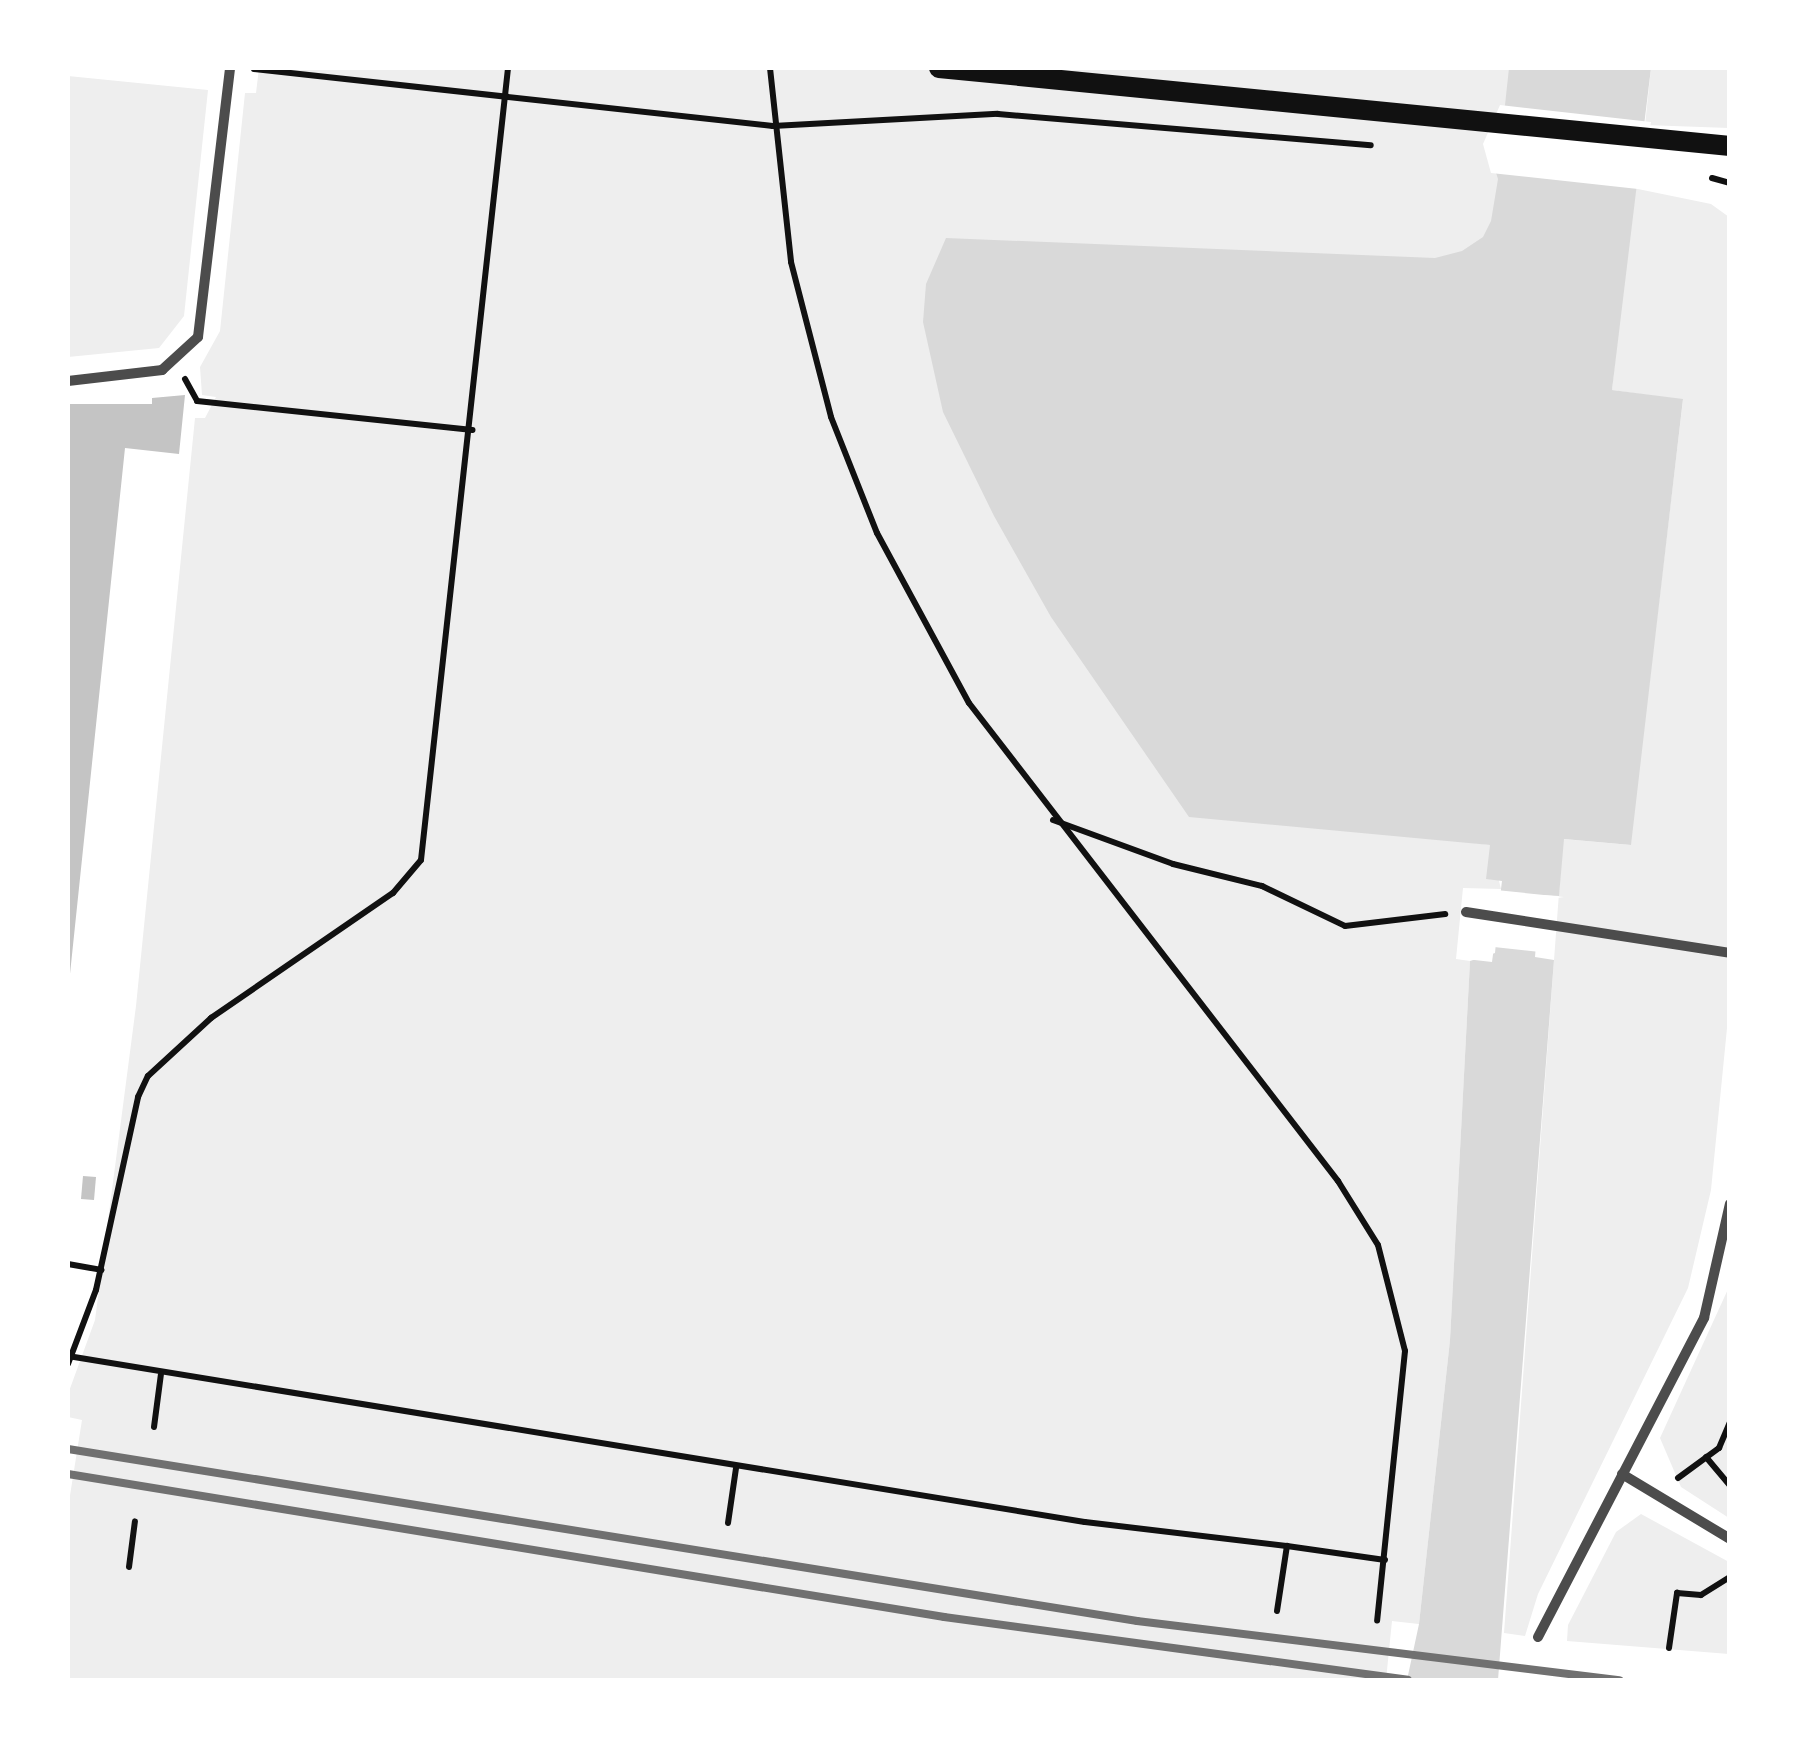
<!DOCTYPE html>
<html>
<head>
<meta charset="utf-8">
<style>
  body { margin:0 }
  #map { position:relative; width:1797px; height:1748px; overflow:hidden; background:#fff; font-family:Spectral,serif }
  div>[style] { position:absolute }
  .green>* { inset:0; background:#eee }
  .water>* { inset:0; background:#d9d9d9 }
  .pier>* { inset:0; background:#fff }
  .building>* { inset:0; background:#c4c4c4 }
  .path>* { height:6px; margin:-3px; padding:0 3px; transform-origin:3px; border-radius:3px; background:#111 }
  .minor>* { height:10px; margin:-5px; padding:0 5px; transform-origin:5px; border-radius:5px; background:#4c4c4c }
  .secondary>* { height:20px; margin:-10px; padding:0 10px; transform-origin:10px; border-radius:10px; background:#111 }
  .rail>* { height:8px; margin:-4px; padding:0 4px; transform-origin:4px; border-radius:4px; background:#707070 }
  span { translate:-50% -50%; white-space:nowrap; text-align:center; line-height:1.15; -webkit-text-stroke:10px #fff; paint-order:stroke }
  .frame { position:absolute; inset:0; border:70px solid #fff; pointer-events:none }
</style>
</head>
<body>
<div id="map">
  <div class="green">
    <i style="clip-path:polygon(259px 68px,1542px 68px,1467px 842px,1490px 845px,1501px 889px,1463px 888px,1456px 959px,1470px 961px,1450px 1340px,1419px 1624px,1392px 1621px,1386px 1680px,68px 1680px,68px 1508px,82px 1420px,68px 1417px,68px 1394px,95px 1320px,136px 1006px,195px 418px,205px 418px,216px 397px,202px 395px,200px 367px,220px 331px,245px 93px,256px 93px)"></i>
    <i style="clip-path:polygon(1651px 68px,1729px 68px,1729px 128px,1645px 125px)"></i>
    <i style="clip-path:polygon(68px 76px,208px 90px,184px 316px,159px 348px,68px 357px)"></i>
    <i style="clip-path:polygon(1633px 188px,1711px 204px,1729px 217px,1729px 1008px,1711px 1190px,1688px 1288px,1538px 1594px,1525px 1636px,1504px 1633px,1563px 839px,1630px 845px,1683px 400px,1612px 390px)"></i>
    <i style="clip-path:polygon(1729px 1287px,1729px 1518px,1681px 1487px,1660px 1438px)"></i>
    <i style="clip-path:polygon(1641px 1514px,1729px 1562px,1729px 1654px,1567px 1641px,1568px 1625px,1616px 1532px)"></i>
  </div>
  <div class="water">
    <i style="clip-path:polygon(1509px 68px,1651px 68px,1612px 390px,1683px 399px,1631px 845px,1564px 839px,1559px 896px,1540px 895px,1535px 957px,1554px 960px,1498px 1680px,1407px 1680px,1419px 1624px,1450px 1340px,1470px 961px,1495px 953px,1501px 889px,1502px 881px,1486px 879px,1490px 845px,1189px 817px,1051px 617px,994px 516px,943px 412px,923px 322px,926px 284px,946px 238px,1435px 258px,1462px 251px,1483px 237px,1491px 221px,1498px 179px,1487px 145px,1505px 105px)"></i>
  </div>
  <div class="pier">
    <i style="clip-path:polygon(1500px 105px,1651px 122px,1638px 189px,1491px 173px,1483px 144px)"></i>
    <i style="clip-path:polygon(1496px 890px,1564px 897px,1544px 900px,1540px 952px,1494px 947px,1492px 962px,1466px 959px,1490px 949px)"></i>
  </div>
  <div class="building">
    <i style="clip-path:polygon(185px 395px,179px 454px,125px 448px,68px 993px,68px 404px,152px 404px,152px 398px)"></i>
    <i style="clip-path:polygon(83px 1176px,96px 1177px,94px 1200px,81px 1199px)"></i>
  </div>
  <div class="path">
    <i style="left:770px;top:68px;width:195px;rotate:83.8deg"></i>
    <i style="left:791px;top:262px;width:160px;rotate:75.5deg"></i>
    <i style="left:831px;top:417px;width:125px;rotate:68.4deg"></i>
    <i style="left:877px;top:533px;width:193px;rotate:61.6deg"></i>
    <i style="left:969px;top:703px;width:604px;rotate:52.33deg"></i>
    <i style="left:1338px;top:1181px;width:75px;rotate:58deg"></i>
    <i style="left:1378px;top:1245px;width:109px;rotate:75.7deg"></i>
    <i style="left:1405px;top:1351px;width:271px;rotate:95.9deg"></i>
    <i style="left:254px;top:69px;width:522px;rotate:6.27deg"></i>
    <i style="left:773px;top:126px;width:225px;rotate:-3.1deg"></i>
    <i style="left:998px;top:114px;width:374px;rotate:4.8deg"></i>
    <i style="left:1712px;top:178px;width:19px;rotate:16deg"></i>
    <i style="left:185px;top:379px;width:25px;rotate:61deg"></i>
    <i style="left:197px;top:401px;width:277px;rotate:6deg"></i>
    <i style="left:1053px;top:820px;width:128px;rotate:20.1deg"></i>
    <i style="left:1173px;top:864px;width:92px;rotate:13.9deg"></i>
    <i style="left:1262px;top:886px;width:92px;rotate:25.7deg"></i>
    <i style="left:1345px;top:926px;width:101px;rotate:-6.8deg"></i>
    <i style="left:68px;top:1264px;width:34px;rotate:10deg"></i>
    <i style="left:68px;top:1356px;width:1030px;rotate:9.27deg"></i>
    <i style="left:1085px;top:1522px;width:203px;rotate:6.8deg"></i>
    <i style="left:68px;top:1364px;width:79px;rotate:-69.3deg"></i>
    <i style="left:96px;top:1290px;width:198px;rotate:-77.7deg"></i>
    <i style="left:138px;top:1097px;width:23px;rotate:-65deg"></i>
    <i style="left:148px;top:1076px;width:86px;rotate:-42.6deg"></i>
    <i style="left:211px;top:1018px;width:221px;rotate:-34.5deg"></i>
    <i style="left:393px;top:893px;width:43px;rotate:-49.7deg"></i>
    <i style="left:421px;top:860px;width:797px;rotate:-83.73deg"></i>
    <i style="left:154px;top:1427px;width:53px;rotate:-82.5deg"></i>
    <i style="left:1706px;top:1457px;width:38px;rotate:50deg"></i>
    <i style="left:1678px;top:1478px;width:51px;rotate:-36.2deg"></i>
    <i style="left:1719px;top:1448px;width:28px;rotate:-67deg"></i>
    <i style="left:728px;top:1523px;width:56px;rotate:-81.7deg"></i>
    <i style="left:129px;top:1567px;width:46px;rotate:-82.6deg"></i>
    <i style="left:1277px;top:1611px;width:66px;rotate:-81.3deg"></i>
    <i style="left:1287px;top:1546px;width:99px;rotate:8.1deg"></i>
    <i style="left:1669px;top:1648px;width:56px;rotate:-81.7deg"></i>
    <i style="left:1677px;top:1593px;width:24px;rotate:5deg"></i>
    <i style="left:1701px;top:1595px;width:34px;rotate:-32deg"></i>
  </div>
  <div class="minor">
    <i style="left:68px;top:381px;width:95px;rotate:-6.7deg"></i>
    <i style="left:162px;top:370px;width:49px;rotate:-42.5deg"></i>
    <i style="left:198px;top:337px;width:271px;rotate:-83.2deg"></i>
    <i style="left:1466px;top:912px;width:267px;rotate:8.8deg"></i>
    <i style="left:1622px;top:1474px;width:126px;rotate:31deg"></i>
    <i style="left:1538px;top:1637px;width:360px;rotate:-62.5deg"></i>
    <i style="left:1704px;top:1318px;width:117px;rotate:-77.2deg"></i>
  </div>
  <div class="secondary">
    <i style="left:939px;top:68px;width:795px;rotate:5.63deg"></i>
  </div>
  <div class="rail">
    <i style="left:68px;top:1449px;width:1083px;rotate:9.14deg"></i>
    <i style="left:1137px;top:1621px;width:486px;rotate:7deg"></i>
    <i style="left:68px;top:1474px;width:888px;rotate:9.27deg"></i>
    <i style="left:944px;top:1617px;width:468px;rotate:7.7deg"></i>
  </div>
  <div class="frame"></div>
</div>
</body>
</html>
